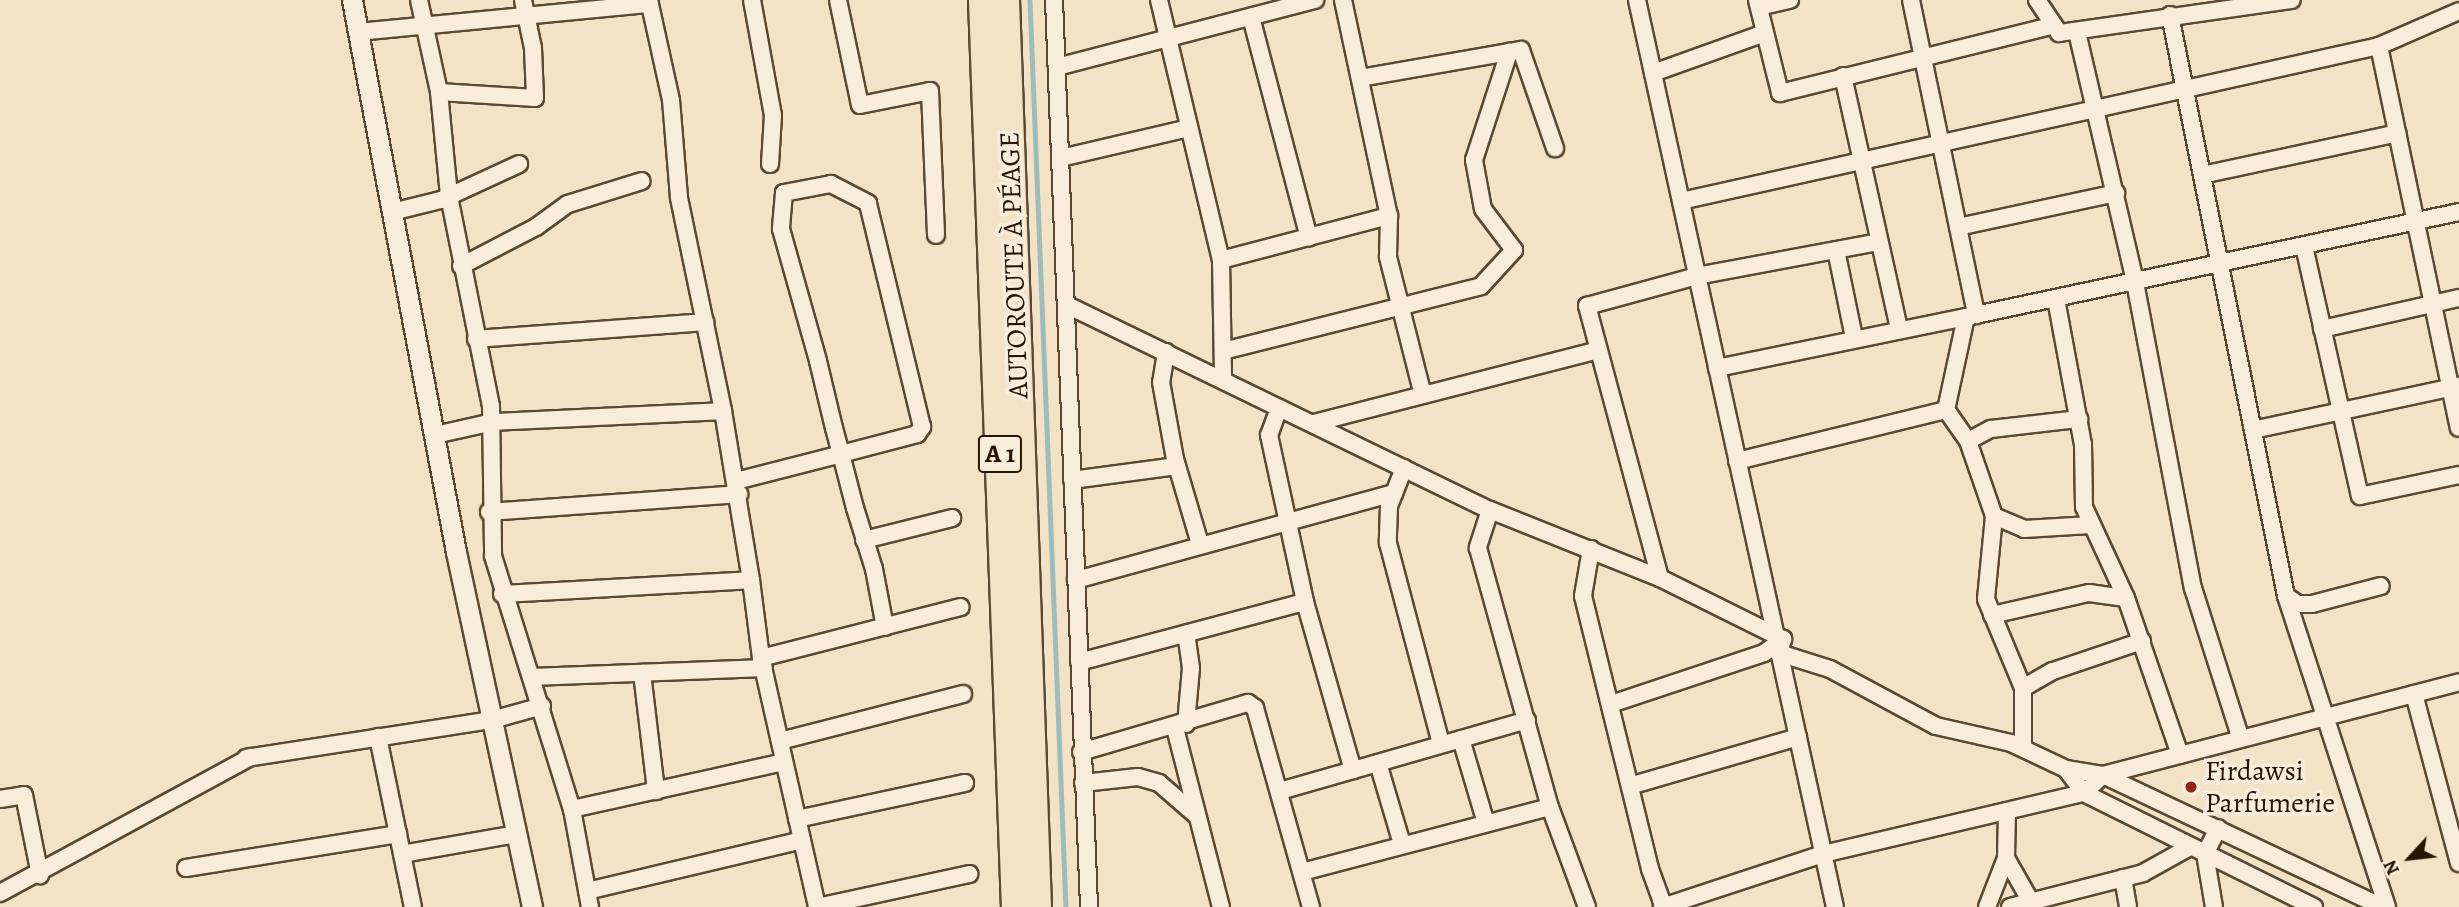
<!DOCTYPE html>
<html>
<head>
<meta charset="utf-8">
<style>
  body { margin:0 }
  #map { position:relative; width:2459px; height:907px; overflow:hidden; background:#f4e2c7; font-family:Alegreya,serif }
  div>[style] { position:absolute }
  .stream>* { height:4.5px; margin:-2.25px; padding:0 2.25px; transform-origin:2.25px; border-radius:2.25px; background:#9cbdb9 }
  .roads { filter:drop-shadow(2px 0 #5a4832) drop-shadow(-2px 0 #5a4832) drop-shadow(0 2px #5a4832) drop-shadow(0 -2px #5a4832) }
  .minor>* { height:16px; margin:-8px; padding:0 8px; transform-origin:8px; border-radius:8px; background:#f8ecdb }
  .tertiary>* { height:19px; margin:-9.5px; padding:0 9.5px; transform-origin:9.5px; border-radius:9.5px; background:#f8ecdb }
  .motorway>* { height:28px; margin:-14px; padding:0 14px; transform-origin:14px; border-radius:14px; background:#f4e2c7 }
  .dots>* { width:19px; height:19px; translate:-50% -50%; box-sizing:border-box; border:4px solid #f8ecdb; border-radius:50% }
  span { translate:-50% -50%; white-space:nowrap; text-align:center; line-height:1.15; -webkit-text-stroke:7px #f8ecdb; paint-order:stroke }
  .shield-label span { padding:2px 5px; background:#f8ecdb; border:2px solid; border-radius:5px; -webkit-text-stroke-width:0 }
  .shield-label { font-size:26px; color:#271401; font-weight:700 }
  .street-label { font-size:28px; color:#271401 }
  .poi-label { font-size:28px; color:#271401 }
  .left { translate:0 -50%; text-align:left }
  .north { position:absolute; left:2375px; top:823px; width:70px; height:70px; -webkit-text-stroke:5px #f8ecdb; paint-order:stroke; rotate:243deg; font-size:19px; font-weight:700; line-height:28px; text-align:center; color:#271401 }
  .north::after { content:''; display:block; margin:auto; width:24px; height:32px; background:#271401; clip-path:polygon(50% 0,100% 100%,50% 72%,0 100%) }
</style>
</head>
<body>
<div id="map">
  <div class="stream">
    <i style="left:1030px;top:0;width:908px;rotate:87.73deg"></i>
  </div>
  <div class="roads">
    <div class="minor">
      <i style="left:419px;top:0;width:94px;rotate:77.7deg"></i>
      <i style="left:439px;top:92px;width:104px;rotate:84.5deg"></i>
      <i style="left:449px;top:196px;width:214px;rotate:78.7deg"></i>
      <i style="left:491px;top:406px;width:150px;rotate:89.2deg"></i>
      <i style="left:493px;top:556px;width:265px;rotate:72.7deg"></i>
      <i style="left:572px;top:809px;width:100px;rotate:79.6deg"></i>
      <i style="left:649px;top:0;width:102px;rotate:77.6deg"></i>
      <i style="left:671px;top:100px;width:98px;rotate:85.3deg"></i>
      <i style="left:679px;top:198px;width:217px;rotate:78.3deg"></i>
      <i style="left:723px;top:411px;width:171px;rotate:80.6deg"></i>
      <i style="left:752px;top:0;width:117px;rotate:79.7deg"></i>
      <i style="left:773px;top:115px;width:49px;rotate:93.5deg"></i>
      <i style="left:838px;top:0;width:107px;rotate:78.2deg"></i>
      <i style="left:860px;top:105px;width:71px;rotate:-11.3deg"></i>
      <i style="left:930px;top:91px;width:144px;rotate:87.6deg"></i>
      <i style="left:1054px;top:0;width:908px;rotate:87.79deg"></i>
      <i style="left:1159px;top:0;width:267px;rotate:76.6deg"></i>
      <i style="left:1221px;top:260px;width:119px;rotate:89deg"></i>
      <i style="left:1343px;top:0;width:221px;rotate:78deg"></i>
      <i style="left:1389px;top:216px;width:41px;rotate:91.4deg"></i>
      <i style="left:1388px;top:257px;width:142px;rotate:75.8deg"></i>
      <i style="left:1637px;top:0;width:928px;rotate:77.69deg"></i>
      <i style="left:1757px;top:0;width:96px;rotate:76.1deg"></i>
      <i style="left:1780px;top:93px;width:278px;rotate:-13.9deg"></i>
      <i style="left:1911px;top:0;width:322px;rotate:78.3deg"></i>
      <i style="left:2037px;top:0;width:40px;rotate:56deg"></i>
      <i style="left:2059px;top:33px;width:235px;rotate:-8.1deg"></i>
      <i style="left:1759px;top:7px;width:32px;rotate:-13deg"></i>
      <i style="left:2170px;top:15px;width:592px;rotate:78.71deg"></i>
      <i style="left:2286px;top:596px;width:327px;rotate:72deg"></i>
      <i style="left:1251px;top:17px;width:228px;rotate:75.3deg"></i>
      <i style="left:358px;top:32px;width:293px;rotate:-5.5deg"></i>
      <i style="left:2077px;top:32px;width:257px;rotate:76.9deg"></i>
      <i style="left:2135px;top:282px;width:311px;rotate:79.3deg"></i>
      <i style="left:2193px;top:588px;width:158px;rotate:72.4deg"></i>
      <i style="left:2379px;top:46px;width:390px;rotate:78.2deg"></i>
      <i style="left:1057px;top:67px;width:267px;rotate:-14.6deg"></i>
      <i style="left:1653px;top:73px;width:119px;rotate:-19.7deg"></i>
      <i style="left:1843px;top:76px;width:258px;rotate:77.5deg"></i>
      <i style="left:1360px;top:78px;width:163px;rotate:-9.9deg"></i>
      <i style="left:1521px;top:50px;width:104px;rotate:70.9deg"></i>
      <i style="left:439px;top:92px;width:96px;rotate:3.6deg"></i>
      <i style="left:535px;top:98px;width:50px;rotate:-92.3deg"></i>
      <i style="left:533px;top:48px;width:49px;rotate:-101.8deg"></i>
      <i style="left:1061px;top:158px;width:131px;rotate:-13.2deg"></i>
      <i style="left:2202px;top:175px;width:200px;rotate:-12.1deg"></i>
      <i style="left:1681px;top:201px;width:715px;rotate:-12.52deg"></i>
      <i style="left:2379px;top:46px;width:87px;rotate:-23.6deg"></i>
      <i style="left:392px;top:212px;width:50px;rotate:-13.8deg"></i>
      <i style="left:441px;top:200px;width:86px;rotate:-24.8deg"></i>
      <i style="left:1958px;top:227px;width:162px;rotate:-12.1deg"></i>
      <i style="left:2304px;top:246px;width:256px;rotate:77.4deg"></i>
      <i style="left:2360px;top:496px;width:101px;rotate:-12deg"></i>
      <i style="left:1836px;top:250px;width:90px;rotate:78.4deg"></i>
      <i style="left:1221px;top:260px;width:174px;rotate:-14.7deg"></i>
      <i style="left:461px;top:266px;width:85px;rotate:-27.5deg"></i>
      <i style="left:536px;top:227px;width:39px;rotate:-36deg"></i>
      <i style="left:568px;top:204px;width:77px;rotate:-17.3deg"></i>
      <i style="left:2056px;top:299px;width:147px;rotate:79.5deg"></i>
      <i style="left:2083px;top:444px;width:63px;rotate:89.1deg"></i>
      <i style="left:2084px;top:507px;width:100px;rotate:65.2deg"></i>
      <i style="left:2126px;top:598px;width:166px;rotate:71deg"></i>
      <i style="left:1067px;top:305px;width:470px;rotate:25.9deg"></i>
      <i style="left:1490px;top:510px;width:183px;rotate:21.8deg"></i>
      <i style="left:1660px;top:578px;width:137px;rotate:26.4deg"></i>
      <i style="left:1783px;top:639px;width:15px;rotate:106deg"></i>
      <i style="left:1779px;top:653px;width:53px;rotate:17.4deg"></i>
      <i style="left:1830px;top:669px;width:120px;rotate:28.3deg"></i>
      <i style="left:1936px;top:726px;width:77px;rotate:12.8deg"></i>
      <i style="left:2011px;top:743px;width:61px;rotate:25.3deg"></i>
      <i style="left:2066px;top:769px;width:37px;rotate:9deg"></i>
      <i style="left:2103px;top:775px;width:309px;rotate:25.3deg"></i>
      <i style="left:2322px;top:329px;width:140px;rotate:-12.8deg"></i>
      <i style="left:476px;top:339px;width:230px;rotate:-4.2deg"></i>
      <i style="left:1223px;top:351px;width:266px;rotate:-14.1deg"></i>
      <i style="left:1481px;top:286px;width:49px;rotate:-47.5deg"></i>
      <i style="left:1514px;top:250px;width:51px;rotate:-127.1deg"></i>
      <i style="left:1483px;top:209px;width:50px;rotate:-100.4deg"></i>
      <i style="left:1474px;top:160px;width:114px;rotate:-72deg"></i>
      <i style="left:1166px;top:352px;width:30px;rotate:99deg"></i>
      <i style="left:1161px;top:382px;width:78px;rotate:79.7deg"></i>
      <i style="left:1175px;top:459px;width:89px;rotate:73.6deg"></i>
      <i style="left:1717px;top:368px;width:254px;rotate:-11.6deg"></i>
      <i style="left:1279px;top:408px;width:29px;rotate:110deg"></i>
      <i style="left:1269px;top:435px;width:171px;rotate:77.8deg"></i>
      <i style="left:1305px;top:602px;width:175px;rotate:74.1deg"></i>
      <i style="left:1314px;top:423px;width:293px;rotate:-14.4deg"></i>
      <i style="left:2253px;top:430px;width:211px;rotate:-12.1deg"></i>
      <i style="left:435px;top:435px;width:59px;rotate:-12.6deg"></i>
      <i style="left:493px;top:422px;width:230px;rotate:-2.7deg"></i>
      <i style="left:1968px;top:441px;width:26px;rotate:-28deg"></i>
      <i style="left:1991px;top:429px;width:89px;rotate:-6.5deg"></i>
      <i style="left:1737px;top:461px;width:215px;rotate:-13.7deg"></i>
      <i style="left:1404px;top:468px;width:41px;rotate:111.5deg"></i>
      <i style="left:1389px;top:506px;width:37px;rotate:92deg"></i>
      <i style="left:1388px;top:543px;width:208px;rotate:75.2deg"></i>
      <i style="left:1072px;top:480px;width:106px;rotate:-7.6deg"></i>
      <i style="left:736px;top:481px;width:108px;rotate:-14.4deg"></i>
      <i style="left:841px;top:454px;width:79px;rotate:-14.7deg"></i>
      <i style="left:917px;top:434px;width:9px;rotate:-54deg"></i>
      <i style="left:922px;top:427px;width:230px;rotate:-103.6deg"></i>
      <i style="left:868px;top:203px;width:42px;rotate:-152.8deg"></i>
      <i style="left:831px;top:184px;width:48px;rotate:169.2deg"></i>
      <i style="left:784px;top:193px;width:36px;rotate:95deg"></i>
      <i style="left:781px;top:229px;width:137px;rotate:74.3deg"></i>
      <i style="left:818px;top:361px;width:69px;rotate:76.6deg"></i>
      <i style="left:834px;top:428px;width:20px;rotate:75deg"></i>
      <i style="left:839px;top:447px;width:7px;rotate:74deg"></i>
      <i style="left:841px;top:454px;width:56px;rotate:75.5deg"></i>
      <i style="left:855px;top:508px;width:64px;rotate:72.7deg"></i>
      <i style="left:874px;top:569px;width:59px;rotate:79.3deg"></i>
      <i style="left:1490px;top:510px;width:40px;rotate:108deg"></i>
      <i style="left:1478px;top:548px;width:269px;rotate:74.5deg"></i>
      <i style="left:1550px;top:807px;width:107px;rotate:69.7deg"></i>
      <i style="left:489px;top:512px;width:251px;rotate:-4.1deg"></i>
      <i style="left:1994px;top:516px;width:33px;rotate:23deg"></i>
      <i style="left:2024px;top:529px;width:67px;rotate:-3.4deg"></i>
      <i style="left:864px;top:540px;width:91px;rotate:-14deg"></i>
      <i style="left:1591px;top:549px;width:48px;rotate:99.7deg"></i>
      <i style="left:1583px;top:596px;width:281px;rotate:76.2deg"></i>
      <i style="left:1650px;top:869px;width:33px;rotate:70deg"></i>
      <i style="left:1661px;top:900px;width:11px;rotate:41deg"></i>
      <i style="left:1660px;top:578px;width:282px;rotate:-105deg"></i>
      <i style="left:1587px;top:306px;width:114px;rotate:-15.3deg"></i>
      <i style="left:1697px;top:276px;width:185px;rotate:-10.6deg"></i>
      <i style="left:1076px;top:580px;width:330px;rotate:-15.3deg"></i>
      <i style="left:502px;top:594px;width:249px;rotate:-3.2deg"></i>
      <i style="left:751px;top:580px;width:79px;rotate:82.7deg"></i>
      <i style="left:761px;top:658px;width:255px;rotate:77.3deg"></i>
      <i style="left:2286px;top:596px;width:14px;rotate:34deg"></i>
      <i style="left:2298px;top:604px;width:14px"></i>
      <i style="left:2312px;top:604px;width:71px;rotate:-14.6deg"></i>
      <i style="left:1992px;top:615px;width:99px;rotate:-12.8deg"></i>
      <i style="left:2089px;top:593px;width:37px;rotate:8deg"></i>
      <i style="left:761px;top:658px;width:206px;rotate:-14.3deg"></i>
      <i style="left:1079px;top:662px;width:234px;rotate:-14.9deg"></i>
      <i style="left:642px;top:673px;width:119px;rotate:83.2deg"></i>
      <i style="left:533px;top:677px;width:231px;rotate:-2.2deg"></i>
      <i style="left:2023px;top:688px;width:34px;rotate:-30deg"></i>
      <i style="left:2053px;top:671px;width:94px;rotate:-18.6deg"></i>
      <i style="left:2414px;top:694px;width:175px;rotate:75.1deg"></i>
      <i style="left:1611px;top:704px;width:161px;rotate:-18.4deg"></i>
      <i style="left:1764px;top:653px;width:24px;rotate:-36deg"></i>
      <i style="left:1186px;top:724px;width:56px;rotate:-84.9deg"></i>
      <i style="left:1191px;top:668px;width:35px;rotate:-98deg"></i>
      <i style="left:1175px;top:728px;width:185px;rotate:75.6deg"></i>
      <i style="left:378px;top:737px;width:174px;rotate:78.4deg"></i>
      <i style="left:1461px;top:739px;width:84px;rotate:73.5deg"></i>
      <i style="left:780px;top:741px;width:189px;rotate:-14.4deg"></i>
      <i style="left:2023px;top:747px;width:59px;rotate:-90deg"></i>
      <i style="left:2023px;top:688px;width:96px;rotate:-112.6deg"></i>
      <i style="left:1986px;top:599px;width:83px;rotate:-84.5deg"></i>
      <i style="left:1994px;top:516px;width:79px;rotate:-109.1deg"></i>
      <i style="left:1968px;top:441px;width:38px;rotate:-125deg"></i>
      <i style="left:1946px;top:410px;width:95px;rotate:-77.9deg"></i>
      <i style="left:1966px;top:317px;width:504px;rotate:-12.02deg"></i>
      <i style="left:1081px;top:752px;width:174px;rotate:-16.4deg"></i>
      <i style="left:1248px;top:703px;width:9px;rotate:36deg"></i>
      <i style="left:1255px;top:708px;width:207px;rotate:74.3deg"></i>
      <i style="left:246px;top:758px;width:249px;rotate:-8.8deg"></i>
      <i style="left:492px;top:720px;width:52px;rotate:-15.6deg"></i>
      <i style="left:1378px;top:763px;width:84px;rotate:73.5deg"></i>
      <i style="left:2066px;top:769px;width:30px;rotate:53deg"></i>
      <i style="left:2084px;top:793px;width:257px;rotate:26.4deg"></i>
      <i style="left:1083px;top:783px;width:55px;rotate:-6.2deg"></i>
      <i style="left:1138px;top:777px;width:22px;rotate:16deg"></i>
      <i style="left:1159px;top:783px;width:49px;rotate:40.9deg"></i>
      <i style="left:1633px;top:785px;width:172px;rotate:-16.2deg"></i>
      <i style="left:1280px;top:791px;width:257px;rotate:-16deg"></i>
      <i style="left:0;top:799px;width:24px;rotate:-9deg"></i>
      <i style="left:24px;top:795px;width:82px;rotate:78.7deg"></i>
      <i style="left:572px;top:809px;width:217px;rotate:-12.5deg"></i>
      <i style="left:797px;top:819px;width:172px;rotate:-12.1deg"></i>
      <i style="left:402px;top:854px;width:117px;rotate:-9.9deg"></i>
      <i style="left:2006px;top:858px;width:56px;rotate:60.3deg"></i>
      <i style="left:186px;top:868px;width:215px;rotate:-9.1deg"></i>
      <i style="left:1302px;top:872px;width:256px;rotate:-14.7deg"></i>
      <i style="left:2123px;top:878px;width:29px;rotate:80deg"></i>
      <i style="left:587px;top:891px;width:221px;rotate:-13.3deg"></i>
      <i style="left:0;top:893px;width:285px;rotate:-28.5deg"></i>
      <i style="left:817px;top:907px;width:156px;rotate:-12.2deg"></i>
      <i style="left:1662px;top:907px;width:169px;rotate:-18.2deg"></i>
      <i style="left:1823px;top:854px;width:268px;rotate:-13.2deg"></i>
      <i style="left:2084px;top:793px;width:26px;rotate:-43deg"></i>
      <i style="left:2103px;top:775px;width:368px;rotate:-14.6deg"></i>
      <i style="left:1987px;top:907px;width:53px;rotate:-68.8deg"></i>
      <i style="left:2006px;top:858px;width:47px;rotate:-88.8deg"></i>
      <i style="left:2010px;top:907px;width:137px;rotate:-14.3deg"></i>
      <i style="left:2143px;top:873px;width:54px;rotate:-29deg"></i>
      <i style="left:2214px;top:907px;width:54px;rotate:-99.6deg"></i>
      <i style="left:2205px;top:854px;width:29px;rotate:-63deg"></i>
    </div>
    <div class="tertiary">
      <i style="left:352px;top:0;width:562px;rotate:79.33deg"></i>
      <i style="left:456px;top:552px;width:363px;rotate:77.9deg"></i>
    </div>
    <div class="motorway">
      <i style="left:983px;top:0;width:908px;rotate:87.92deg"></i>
      <i style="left:1005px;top:0;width:908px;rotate:87.98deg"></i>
    </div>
  </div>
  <div class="dots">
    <i style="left:2191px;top:787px;background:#8f2418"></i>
  </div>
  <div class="shield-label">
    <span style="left:1000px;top:454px">A 1</span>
  </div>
  <div class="street-label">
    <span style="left:1014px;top:265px;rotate:-92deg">AUTOROUTE À PÉAGE</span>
  </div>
  <div class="poi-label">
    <span class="left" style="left:2205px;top:787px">Firdawsi<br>Parfumerie</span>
  </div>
  <div class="north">N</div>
</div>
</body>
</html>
